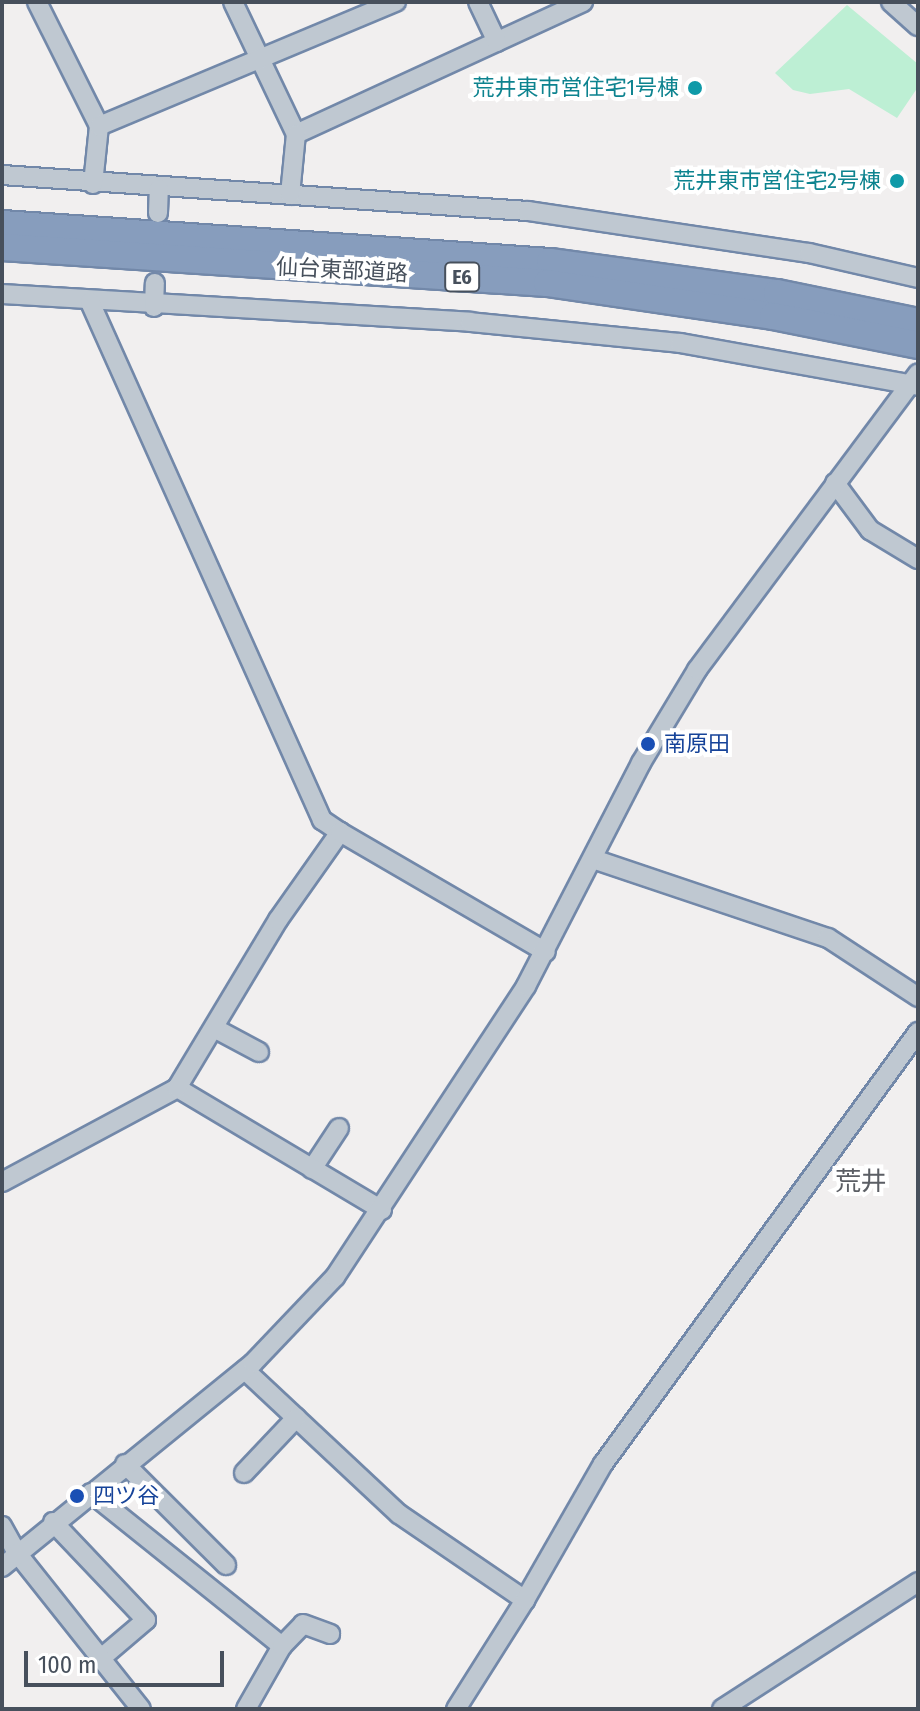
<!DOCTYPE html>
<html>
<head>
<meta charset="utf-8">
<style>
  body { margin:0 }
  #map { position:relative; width:920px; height:1711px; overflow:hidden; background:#f1efef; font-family:"Fira Sans Condensed","Noto Sans JP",sans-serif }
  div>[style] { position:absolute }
  .green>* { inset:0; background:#bdefd4 }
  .roads { filter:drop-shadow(2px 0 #7288a9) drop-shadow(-2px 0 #7288a9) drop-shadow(0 2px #7288a9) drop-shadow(0 -2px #7288a9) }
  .minor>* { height:18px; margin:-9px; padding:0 9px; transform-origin:9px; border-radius:9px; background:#bfc8d1 }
  .highway>* { height:26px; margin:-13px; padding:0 13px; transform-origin:13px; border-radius:13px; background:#879dbd }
  .dots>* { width:22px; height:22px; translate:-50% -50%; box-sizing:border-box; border:4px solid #fff; border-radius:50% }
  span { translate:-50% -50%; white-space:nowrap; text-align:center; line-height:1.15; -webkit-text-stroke:8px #fff; paint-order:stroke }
  .shield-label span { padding:2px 6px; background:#fff; border:2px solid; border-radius:6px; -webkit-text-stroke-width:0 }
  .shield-label { font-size:20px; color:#47505c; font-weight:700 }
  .culture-label { font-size:22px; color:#0d838f }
  .right { translate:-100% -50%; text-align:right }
  .street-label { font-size:22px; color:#47505c }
  .transit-label { font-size:22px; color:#164399 }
  .left { translate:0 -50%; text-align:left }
  .quarter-label { font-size:26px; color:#5b5e64 }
  .frame { position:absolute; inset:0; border:4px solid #47505c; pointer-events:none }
  .scale { position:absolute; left:24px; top:1651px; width:200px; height:36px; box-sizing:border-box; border:4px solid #47505c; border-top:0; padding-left:10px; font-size:24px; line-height:28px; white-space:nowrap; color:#47505c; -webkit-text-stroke:6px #fff; paint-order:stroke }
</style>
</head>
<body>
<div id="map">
  <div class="green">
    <i style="clip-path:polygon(847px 5px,918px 64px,918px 87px,897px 118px,849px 89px,810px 94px,793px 90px,775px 73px)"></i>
  </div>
  <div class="roads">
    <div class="minor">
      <i style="left:37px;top:2px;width:139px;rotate:63.4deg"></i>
      <i style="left:233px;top:2px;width:146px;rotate:64.5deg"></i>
      <i style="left:296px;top:134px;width:316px;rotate:-24.7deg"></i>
      <i style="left:478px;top:2px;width:44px;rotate:64.6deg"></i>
      <i style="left:891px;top:2px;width:36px;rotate:42deg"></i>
      <i style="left:2px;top:175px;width:527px;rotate:3.92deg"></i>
      <i style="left:528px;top:211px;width:284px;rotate:8.5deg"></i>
      <i style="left:809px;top:253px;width:112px;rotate:12.9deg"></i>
      <i style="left:93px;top:184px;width:58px;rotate:-84.1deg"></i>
      <i style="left:99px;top:126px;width:322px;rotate:-22.7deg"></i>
      <i style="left:290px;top:195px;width:61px;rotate:-84.4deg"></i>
      <i style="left:158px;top:213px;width:24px;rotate:-88deg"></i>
      <i style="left:2px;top:294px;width:469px;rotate:3.4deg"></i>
      <i style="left:470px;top:322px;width:211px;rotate:5.7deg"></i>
      <i style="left:680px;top:343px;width:242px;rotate:10.2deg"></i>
      <i style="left:90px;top:302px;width:568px;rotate:65.87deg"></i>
      <i style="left:322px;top:820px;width:22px;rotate:34deg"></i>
      <i style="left:154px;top:307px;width:24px;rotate:-88deg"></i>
      <i style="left:835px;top:483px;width:59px;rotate:53.3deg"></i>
      <i style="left:870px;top:530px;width:56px;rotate:31.1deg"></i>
      <i style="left:593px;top:859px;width:248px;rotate:18.6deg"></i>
      <i style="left:828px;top:938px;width:108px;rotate:33.2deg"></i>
      <i style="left:214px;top:1028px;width:51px;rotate:28.1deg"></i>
      <i style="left:312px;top:1169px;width:49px;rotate:-56.6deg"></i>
      <i style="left:2px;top:1182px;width:199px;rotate:-28.2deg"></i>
      <i style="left:382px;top:1210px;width:239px;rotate:-149.2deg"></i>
      <i style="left:177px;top:1088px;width:196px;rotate:-59deg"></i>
      <i style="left:278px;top:920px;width:108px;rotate:-54.8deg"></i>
      <i style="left:340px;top:832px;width:238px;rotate:30.2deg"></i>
      <i style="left:245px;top:1370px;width:211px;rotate:43.1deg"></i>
      <i style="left:399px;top:1514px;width:153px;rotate:34.3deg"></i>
      <i style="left:525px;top:1600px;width:129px;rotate:122.3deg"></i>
      <i style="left:125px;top:1464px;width:143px;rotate:45deg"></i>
      <i style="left:244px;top:1473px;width:76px;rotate:-46.6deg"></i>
      <i style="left:91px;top:1493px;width:245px;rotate:38.7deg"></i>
      <i style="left:53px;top:1522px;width:135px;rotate:46.5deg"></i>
      <i style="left:146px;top:1620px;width:60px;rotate:139.7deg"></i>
      <i style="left:2px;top:1526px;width:31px;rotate:61deg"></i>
      <i style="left:17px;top:1553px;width:199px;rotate:51.5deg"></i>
      <i style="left:2px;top:1567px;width:323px;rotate:-39.1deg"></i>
      <i style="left:253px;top:1363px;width:119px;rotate:-46.4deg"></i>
      <i style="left:335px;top:1277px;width:348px;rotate:-56.7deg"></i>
      <i style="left:526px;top:986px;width:251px;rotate:-62.7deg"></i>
      <i style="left:641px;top:763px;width:109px;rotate:-58.9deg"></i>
      <i style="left:697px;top:670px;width:370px;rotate:-53.3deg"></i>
      <i style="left:525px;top:1600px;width:157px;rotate:-60.2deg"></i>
      <i style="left:603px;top:1464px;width:535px;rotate:-53.9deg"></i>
      <i style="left:246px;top:1709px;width:73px;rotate:-60.3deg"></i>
      <i style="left:282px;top:1646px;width:30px;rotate:-46deg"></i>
      <i style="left:303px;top:1624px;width:29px;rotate:20deg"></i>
      <i style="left:722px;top:1709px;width:234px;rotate:-32.9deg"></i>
    </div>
    <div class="highway">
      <i style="left:2px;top:224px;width:549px;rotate:3.97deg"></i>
      <i style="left:550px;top:262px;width:229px;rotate:7.8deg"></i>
      <i style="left:777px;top:293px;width:144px;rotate:11.6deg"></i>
      <i style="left:2px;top:247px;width:546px;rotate:3.78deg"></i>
      <i style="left:547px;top:283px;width:228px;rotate:8.3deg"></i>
      <i style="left:773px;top:316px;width:148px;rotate:11.3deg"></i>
    </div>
  </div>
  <div class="dots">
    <i style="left:695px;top:88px;background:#0f9aa8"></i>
    <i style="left:897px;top:181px;background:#0f9aa8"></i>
    <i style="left:648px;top:744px;background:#1a4fb4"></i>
    <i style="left:77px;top:1496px;background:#1a4fb4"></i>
  </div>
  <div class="shield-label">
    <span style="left:462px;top:277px">E6</span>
  </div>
  <div class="culture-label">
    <span class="right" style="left:679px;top:88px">荒井東市営住宅1号棟</span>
    <span class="right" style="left:881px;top:181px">荒井東市営住宅2号棟</span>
  </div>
  <div class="street-label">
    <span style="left:342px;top:270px;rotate:3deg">仙台東部道路</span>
  </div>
  <div class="transit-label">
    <span class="left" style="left:664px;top:744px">南原田</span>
    <span class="left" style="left:93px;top:1496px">四ツ谷</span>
  </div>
  <div class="quarter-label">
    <span style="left:861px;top:1182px">荒井</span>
  </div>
  <div class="frame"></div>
  <div class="scale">100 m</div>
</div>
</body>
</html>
